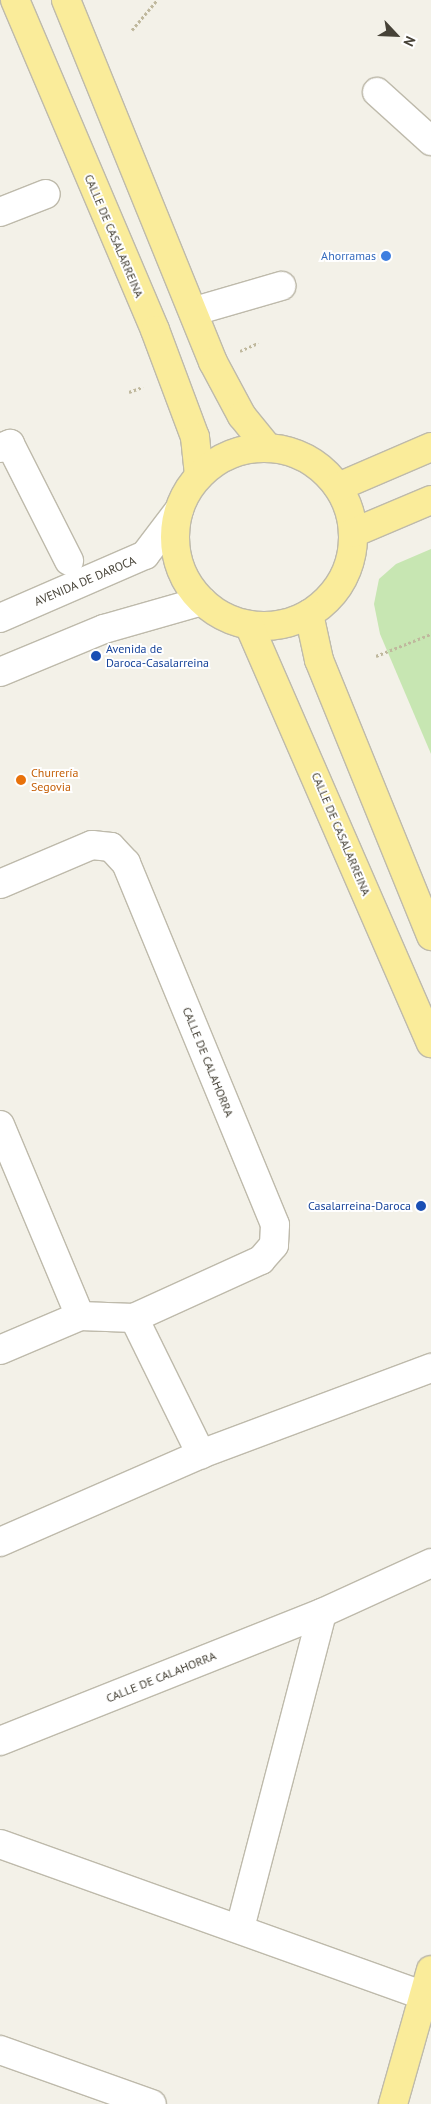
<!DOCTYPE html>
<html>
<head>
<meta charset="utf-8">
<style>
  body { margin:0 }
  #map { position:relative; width:431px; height:2104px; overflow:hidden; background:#f3f1e8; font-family:"PT Sans",sans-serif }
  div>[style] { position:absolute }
  .green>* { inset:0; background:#c7e6b2 }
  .path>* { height:3px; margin-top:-1.5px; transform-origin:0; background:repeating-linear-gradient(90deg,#bfb89d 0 2.5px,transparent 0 5px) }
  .roads { filter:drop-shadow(1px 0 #bebaab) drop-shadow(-1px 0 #bebaab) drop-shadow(0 1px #bebaab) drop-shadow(0 -1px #bebaab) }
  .minor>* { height:28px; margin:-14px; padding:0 14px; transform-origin:14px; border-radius:14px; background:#fff }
  .major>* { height:28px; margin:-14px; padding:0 14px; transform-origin:14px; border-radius:14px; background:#faec9a }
  .major>.ring { margin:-14px; padding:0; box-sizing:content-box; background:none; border:28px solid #faec9a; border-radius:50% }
  .dots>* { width:14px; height:14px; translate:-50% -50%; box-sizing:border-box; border:2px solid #fff; border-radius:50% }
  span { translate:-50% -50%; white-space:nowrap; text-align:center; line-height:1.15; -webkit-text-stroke:4px #fff; paint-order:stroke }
  .street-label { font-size:12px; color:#464237 }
  .shop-label { font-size:12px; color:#366cbe }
  .right { translate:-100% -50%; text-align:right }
  .transit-label { font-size:12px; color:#164399 }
  .left { translate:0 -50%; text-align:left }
  .food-label { font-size:12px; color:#c56008 }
  .north { position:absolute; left:371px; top:10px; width:50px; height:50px; -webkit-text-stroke:4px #fff; paint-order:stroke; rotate:115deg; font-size:14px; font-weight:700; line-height:20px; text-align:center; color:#464237 }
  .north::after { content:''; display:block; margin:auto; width:18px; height:22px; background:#464237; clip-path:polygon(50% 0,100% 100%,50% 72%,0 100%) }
</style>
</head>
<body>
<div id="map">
  <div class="green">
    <i style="clip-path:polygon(431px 549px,431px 754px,380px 634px,374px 604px,379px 579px,396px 564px)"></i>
  </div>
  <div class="path">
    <i style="left:132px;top:30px;width:39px;rotate:-50deg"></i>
    <i style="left:240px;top:351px;width:20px;rotate:-24deg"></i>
    <i style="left:129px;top:392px;width:15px;rotate:-20deg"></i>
    <i style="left:376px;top:656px;width:59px;rotate:-21.8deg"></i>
  </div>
  <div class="roads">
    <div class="minor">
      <i style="left:377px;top:92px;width:73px;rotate:42.2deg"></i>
      <i style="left:0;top:212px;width:49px;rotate:-21.4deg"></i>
      <i style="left:195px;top:311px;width:90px;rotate:-16.2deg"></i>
      <i style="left:0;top:448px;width:11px;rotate:-22deg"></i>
      <i style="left:10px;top:444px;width:131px;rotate:63.2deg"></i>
      <i style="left:0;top:618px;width:158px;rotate:-23.5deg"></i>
      <i style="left:145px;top:555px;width:56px;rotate:-52.9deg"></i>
      <i style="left:0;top:672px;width:113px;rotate:-22.5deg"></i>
      <i style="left:104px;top:629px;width:102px;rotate:-15.9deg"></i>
      <i style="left:0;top:884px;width:100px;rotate:-23deg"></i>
      <i style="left:92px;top:845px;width:19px;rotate:6deg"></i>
      <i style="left:111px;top:847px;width:22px;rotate:47deg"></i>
      <i style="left:126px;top:863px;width:391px;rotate:67.6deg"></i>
      <i style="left:275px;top:1225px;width:20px;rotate:93deg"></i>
      <i style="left:274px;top:1245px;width:20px;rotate:131deg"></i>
      <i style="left:261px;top:1260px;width:140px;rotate:155.5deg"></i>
      <i style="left:134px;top:1318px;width:54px;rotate:-177.9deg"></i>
      <i style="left:80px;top:1316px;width:87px;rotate:157deg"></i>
      <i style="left:0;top:1125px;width:207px;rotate:67.3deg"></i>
      <i style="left:134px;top:1318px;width:152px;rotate:63.8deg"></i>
      <i style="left:0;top:1542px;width:219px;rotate:-23.6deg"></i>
      <i style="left:201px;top:1454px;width:246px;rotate:-20.5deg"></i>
      <i style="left:0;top:1741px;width:347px;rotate:-21.7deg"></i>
      <i style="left:322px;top:1613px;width:120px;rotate:-24.6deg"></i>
      <i style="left:0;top:1844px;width:450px;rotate:19.7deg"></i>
      <i style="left:424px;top:1996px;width:7px;rotate:-16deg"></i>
      <i style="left:240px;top:1928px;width:325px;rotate:-75.4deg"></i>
      <i style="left:0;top:2050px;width:161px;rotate:19.6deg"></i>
    </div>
    <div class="major">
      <i style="left:15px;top:0;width:358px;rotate:67deg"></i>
      <i style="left:155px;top:330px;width:114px;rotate:69.5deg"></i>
      <i style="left:195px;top:437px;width:39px;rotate:84deg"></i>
      <i style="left:66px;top:0;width:391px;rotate:67.9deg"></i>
      <i style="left:213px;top:362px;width:61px;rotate:61.8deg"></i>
      <i style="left:242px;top:416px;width:41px;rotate:50.9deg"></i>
      <i class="ring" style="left:175px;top:448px;width:150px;height:150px"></i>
      <i style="left:338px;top:487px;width:101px;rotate:-23.3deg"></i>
      <i style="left:353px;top:533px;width:85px;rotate:-22.9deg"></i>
      <i style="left:309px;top:614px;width:47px;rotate:77.7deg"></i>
      <i style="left:319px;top:660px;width:298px;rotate:67.9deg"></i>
      <i style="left:249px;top:625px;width:456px;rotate:66.5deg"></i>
      <i style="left:393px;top:2104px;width:139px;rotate:-74.2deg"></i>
    </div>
  </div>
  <div class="dots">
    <i style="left:386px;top:256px;background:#3f7fe0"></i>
    <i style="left:96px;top:656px;background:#1a4fb4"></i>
    <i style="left:21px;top:780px;background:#e8710a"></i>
    <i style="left:421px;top:1206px;background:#1a4fb4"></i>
  </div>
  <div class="street-label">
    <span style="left:114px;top:236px;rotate:67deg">CALLE DE CASALARREINA</span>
    <span style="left:85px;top:581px;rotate:-23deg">AVENIDA DE DAROCA</span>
    <span style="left:341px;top:834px;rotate:67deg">CALLE DE CASALARREINA</span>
    <span style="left:208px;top:1062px;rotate:68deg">CALLE DE CALAHORRA</span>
    <span style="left:161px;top:1677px;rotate:-22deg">CALLE DE CALAHORRA</span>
  </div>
  <div class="shop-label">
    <span class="right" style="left:376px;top:256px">Ahorramas</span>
  </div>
  <div class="transit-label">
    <span class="left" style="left:106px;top:656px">Avenida de<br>Daroca-Casalarreina</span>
    <span class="right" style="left:411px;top:1206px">Casalarreina-Daroca</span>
  </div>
  <div class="food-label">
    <span class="left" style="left:31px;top:780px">Churrería<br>Segovia</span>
  </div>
  <div class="north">N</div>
</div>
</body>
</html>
